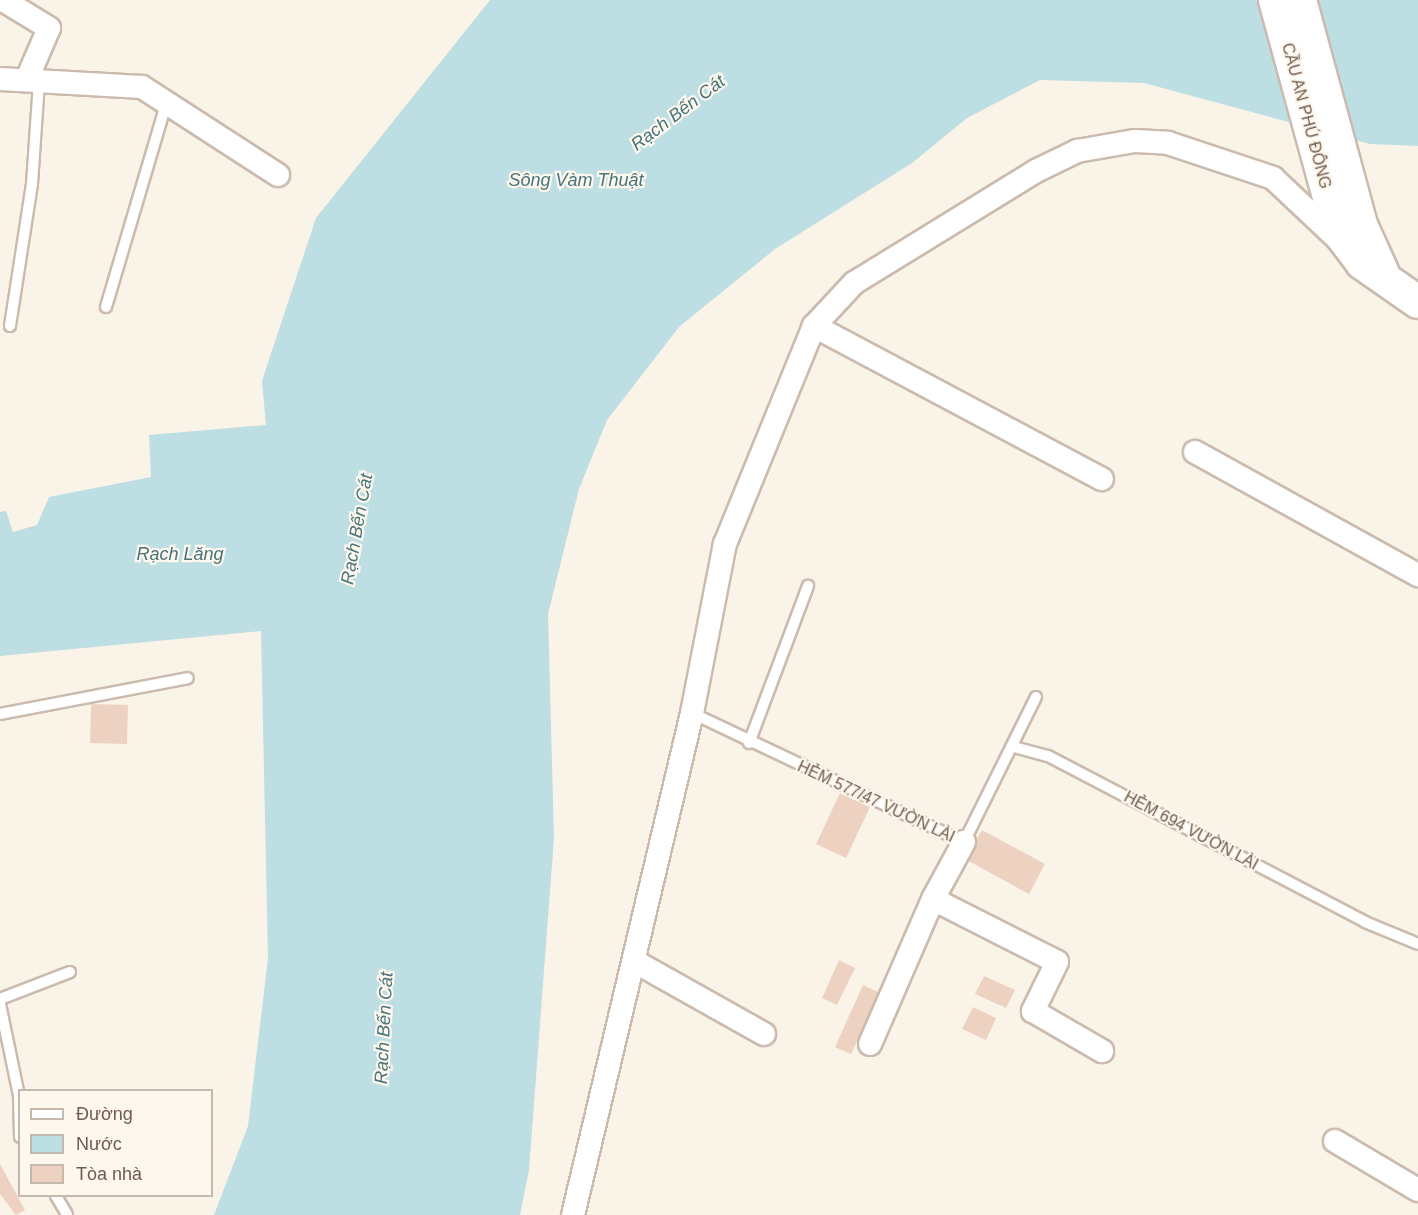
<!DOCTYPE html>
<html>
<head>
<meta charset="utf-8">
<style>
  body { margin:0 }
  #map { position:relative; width:1418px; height:1215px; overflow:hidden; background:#faf3e7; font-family:Helvetica,sans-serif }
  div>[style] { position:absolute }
  .water>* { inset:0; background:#bddee2 }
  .building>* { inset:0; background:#edd2c2 }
  .roads { filter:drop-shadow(2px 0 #cbbaae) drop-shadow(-2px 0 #cbbaae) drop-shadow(0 2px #cbbaae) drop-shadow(0 -2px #cbbaae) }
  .service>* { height:10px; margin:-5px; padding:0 5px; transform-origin:5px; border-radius:5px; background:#fff }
  .minor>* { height:22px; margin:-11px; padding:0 11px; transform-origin:11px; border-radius:11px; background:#fff }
  .secondary>* { height:32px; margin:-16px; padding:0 16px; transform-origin:16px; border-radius:16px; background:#fff }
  span { translate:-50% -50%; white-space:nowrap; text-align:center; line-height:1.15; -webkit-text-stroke:4.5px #fdf7ed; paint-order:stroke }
  .street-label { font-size:16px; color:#725a4e }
  .water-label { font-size:18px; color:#47757c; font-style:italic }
  .legend { position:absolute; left:18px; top:1089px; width:195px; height:108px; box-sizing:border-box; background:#fdf7ed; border:2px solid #c5b8ad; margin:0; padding:8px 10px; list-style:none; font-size:18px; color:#725a4e }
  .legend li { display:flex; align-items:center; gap:12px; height:30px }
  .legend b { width:30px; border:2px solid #c5b8ad }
</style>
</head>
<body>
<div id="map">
  <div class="water">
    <i style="clip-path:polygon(490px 0,1418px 0,1418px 146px,1370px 144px,1144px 83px,1040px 80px,967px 118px,912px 163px,775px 249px,679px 327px,607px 420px,579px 489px,548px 614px,554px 838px,529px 1170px,520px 1215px,214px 1215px,248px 1126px,268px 958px,261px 631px,0 656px,0 512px,6px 511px,13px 532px,37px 525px,49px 497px,151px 477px,149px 435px,266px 425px,262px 381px,316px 218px)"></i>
  </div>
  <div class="building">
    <i style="clip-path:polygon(91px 704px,128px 705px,127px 744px,90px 743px)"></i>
    <i style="clip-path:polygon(840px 793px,870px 807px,846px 858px,816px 844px)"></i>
    <i style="clip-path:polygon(982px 830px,1045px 864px,1029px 894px,965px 859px)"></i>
    <i style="clip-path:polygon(839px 960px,855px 968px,837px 1005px,822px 998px)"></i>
    <i style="clip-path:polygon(984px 976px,1015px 990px,1006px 1008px,975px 994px)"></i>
    <i style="clip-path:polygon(863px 985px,880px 993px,851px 1054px,835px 1047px)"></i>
    <i style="clip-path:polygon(973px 1007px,996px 1018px,986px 1040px,962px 1029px)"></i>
    <i style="clip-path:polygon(0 1164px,25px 1210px,16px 1215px,0 1194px)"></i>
  </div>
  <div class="roads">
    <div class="service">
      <i style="left:106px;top:307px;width:211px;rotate:-73.5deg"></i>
      <i style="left:10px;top:326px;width:144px;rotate:-81.2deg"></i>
      <i style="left:32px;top:184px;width:104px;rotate:-86.1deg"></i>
      <i style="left:692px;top:713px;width:301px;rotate:25.4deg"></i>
      <i style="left:964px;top:842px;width:162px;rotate:-63.6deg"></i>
      <i style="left:0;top:714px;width:191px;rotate:-10.8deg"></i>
      <i style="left:749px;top:743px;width:168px;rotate:-69.4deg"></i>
      <i style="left:1014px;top:747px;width:35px;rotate:15deg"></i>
      <i style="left:1048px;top:756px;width:358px;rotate:27.6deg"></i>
      <i style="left:1365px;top:922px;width:57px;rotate:22.5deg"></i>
      <i style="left:0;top:999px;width:75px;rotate:-21.1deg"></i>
      <i style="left:0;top:1004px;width:94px;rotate:78.3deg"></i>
      <i style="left:19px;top:1096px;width:41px;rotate:88.6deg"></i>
      <i style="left:56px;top:1196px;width:21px;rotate:59deg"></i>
    </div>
    <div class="minor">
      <i style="left:3px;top:0;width:54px;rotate:31.3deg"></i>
      <i style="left:49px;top:28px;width:56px;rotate:113.3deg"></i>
      <i style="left:0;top:79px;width:142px;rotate:3.2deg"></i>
      <i style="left:142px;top:87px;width:162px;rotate:32.9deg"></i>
      <i style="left:814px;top:326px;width:326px;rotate:28deg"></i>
      <i style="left:1195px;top:452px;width:255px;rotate:28.9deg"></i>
      <i style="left:933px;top:899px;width:139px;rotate:26.9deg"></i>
      <i style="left:1057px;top:962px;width:55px;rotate:116.1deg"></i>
      <i style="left:1033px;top:1011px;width:80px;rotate:30.1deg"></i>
      <i style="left:634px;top:961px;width:149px;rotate:29.3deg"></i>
      <i style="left:870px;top:1044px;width:158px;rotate:-66.5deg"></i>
      <i style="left:933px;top:899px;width:65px;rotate:-61.5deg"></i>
      <i style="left:1335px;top:1141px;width:96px;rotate:30.6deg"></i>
      <i style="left:573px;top:1215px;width:516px;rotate:-76.66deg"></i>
      <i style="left:692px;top:713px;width:172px;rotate:-79deg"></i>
      <i style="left:725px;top:544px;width:235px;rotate:-67.8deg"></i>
      <i style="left:814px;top:326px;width:59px;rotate:-47.1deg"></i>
      <i style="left:854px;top:283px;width:214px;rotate:-31.6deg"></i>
      <i style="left:1036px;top:171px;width:46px;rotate:-26deg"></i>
      <i style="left:1077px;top:151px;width:59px;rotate:-9.8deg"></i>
      <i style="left:1135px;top:141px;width:33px;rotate:3deg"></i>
      <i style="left:1168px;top:143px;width:111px;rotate:18.4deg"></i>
      <i style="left:1273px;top:178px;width:93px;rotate:43.3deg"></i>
    </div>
    <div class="secondary">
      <i style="left:1275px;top:0;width:239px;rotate:74.7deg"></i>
      <i style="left:1338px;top:231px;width:40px;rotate:53deg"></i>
      <i style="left:1362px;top:263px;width:68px;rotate:34.9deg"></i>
      <i style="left:1300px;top:0;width:233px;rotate:74.8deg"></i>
      <i style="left:1361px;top:225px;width:51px;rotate:65.5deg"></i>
    </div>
  </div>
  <div class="street-label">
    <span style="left:1306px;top:116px;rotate:75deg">CẦU AN PHÚ ĐÔNG</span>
    <span style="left:876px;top:802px;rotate:25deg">HẺM 577/47 VƯỜN LÀI</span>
    <span style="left:1191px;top:831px;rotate:28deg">HẺM 694 VƯỜN LÀI</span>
  </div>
  <div class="water-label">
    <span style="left:678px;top:113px;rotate:-37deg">Rạch Bến Cát</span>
    <span style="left:576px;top:180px">Sông Vàm Thuật</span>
    <span style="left:357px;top:529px;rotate:-80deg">Rạch Bến Cát</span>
    <span style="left:180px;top:554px">Rạch Lăng</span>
    <span style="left:384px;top:1028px;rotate:-87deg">Rạch Bến Cát</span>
  </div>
  <ul class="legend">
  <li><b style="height:8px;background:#fff"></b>Đường</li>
  <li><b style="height:16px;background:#bddee2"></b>Nước</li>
  <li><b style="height:16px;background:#edd2c2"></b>Tòa nhà</li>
  </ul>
</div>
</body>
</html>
